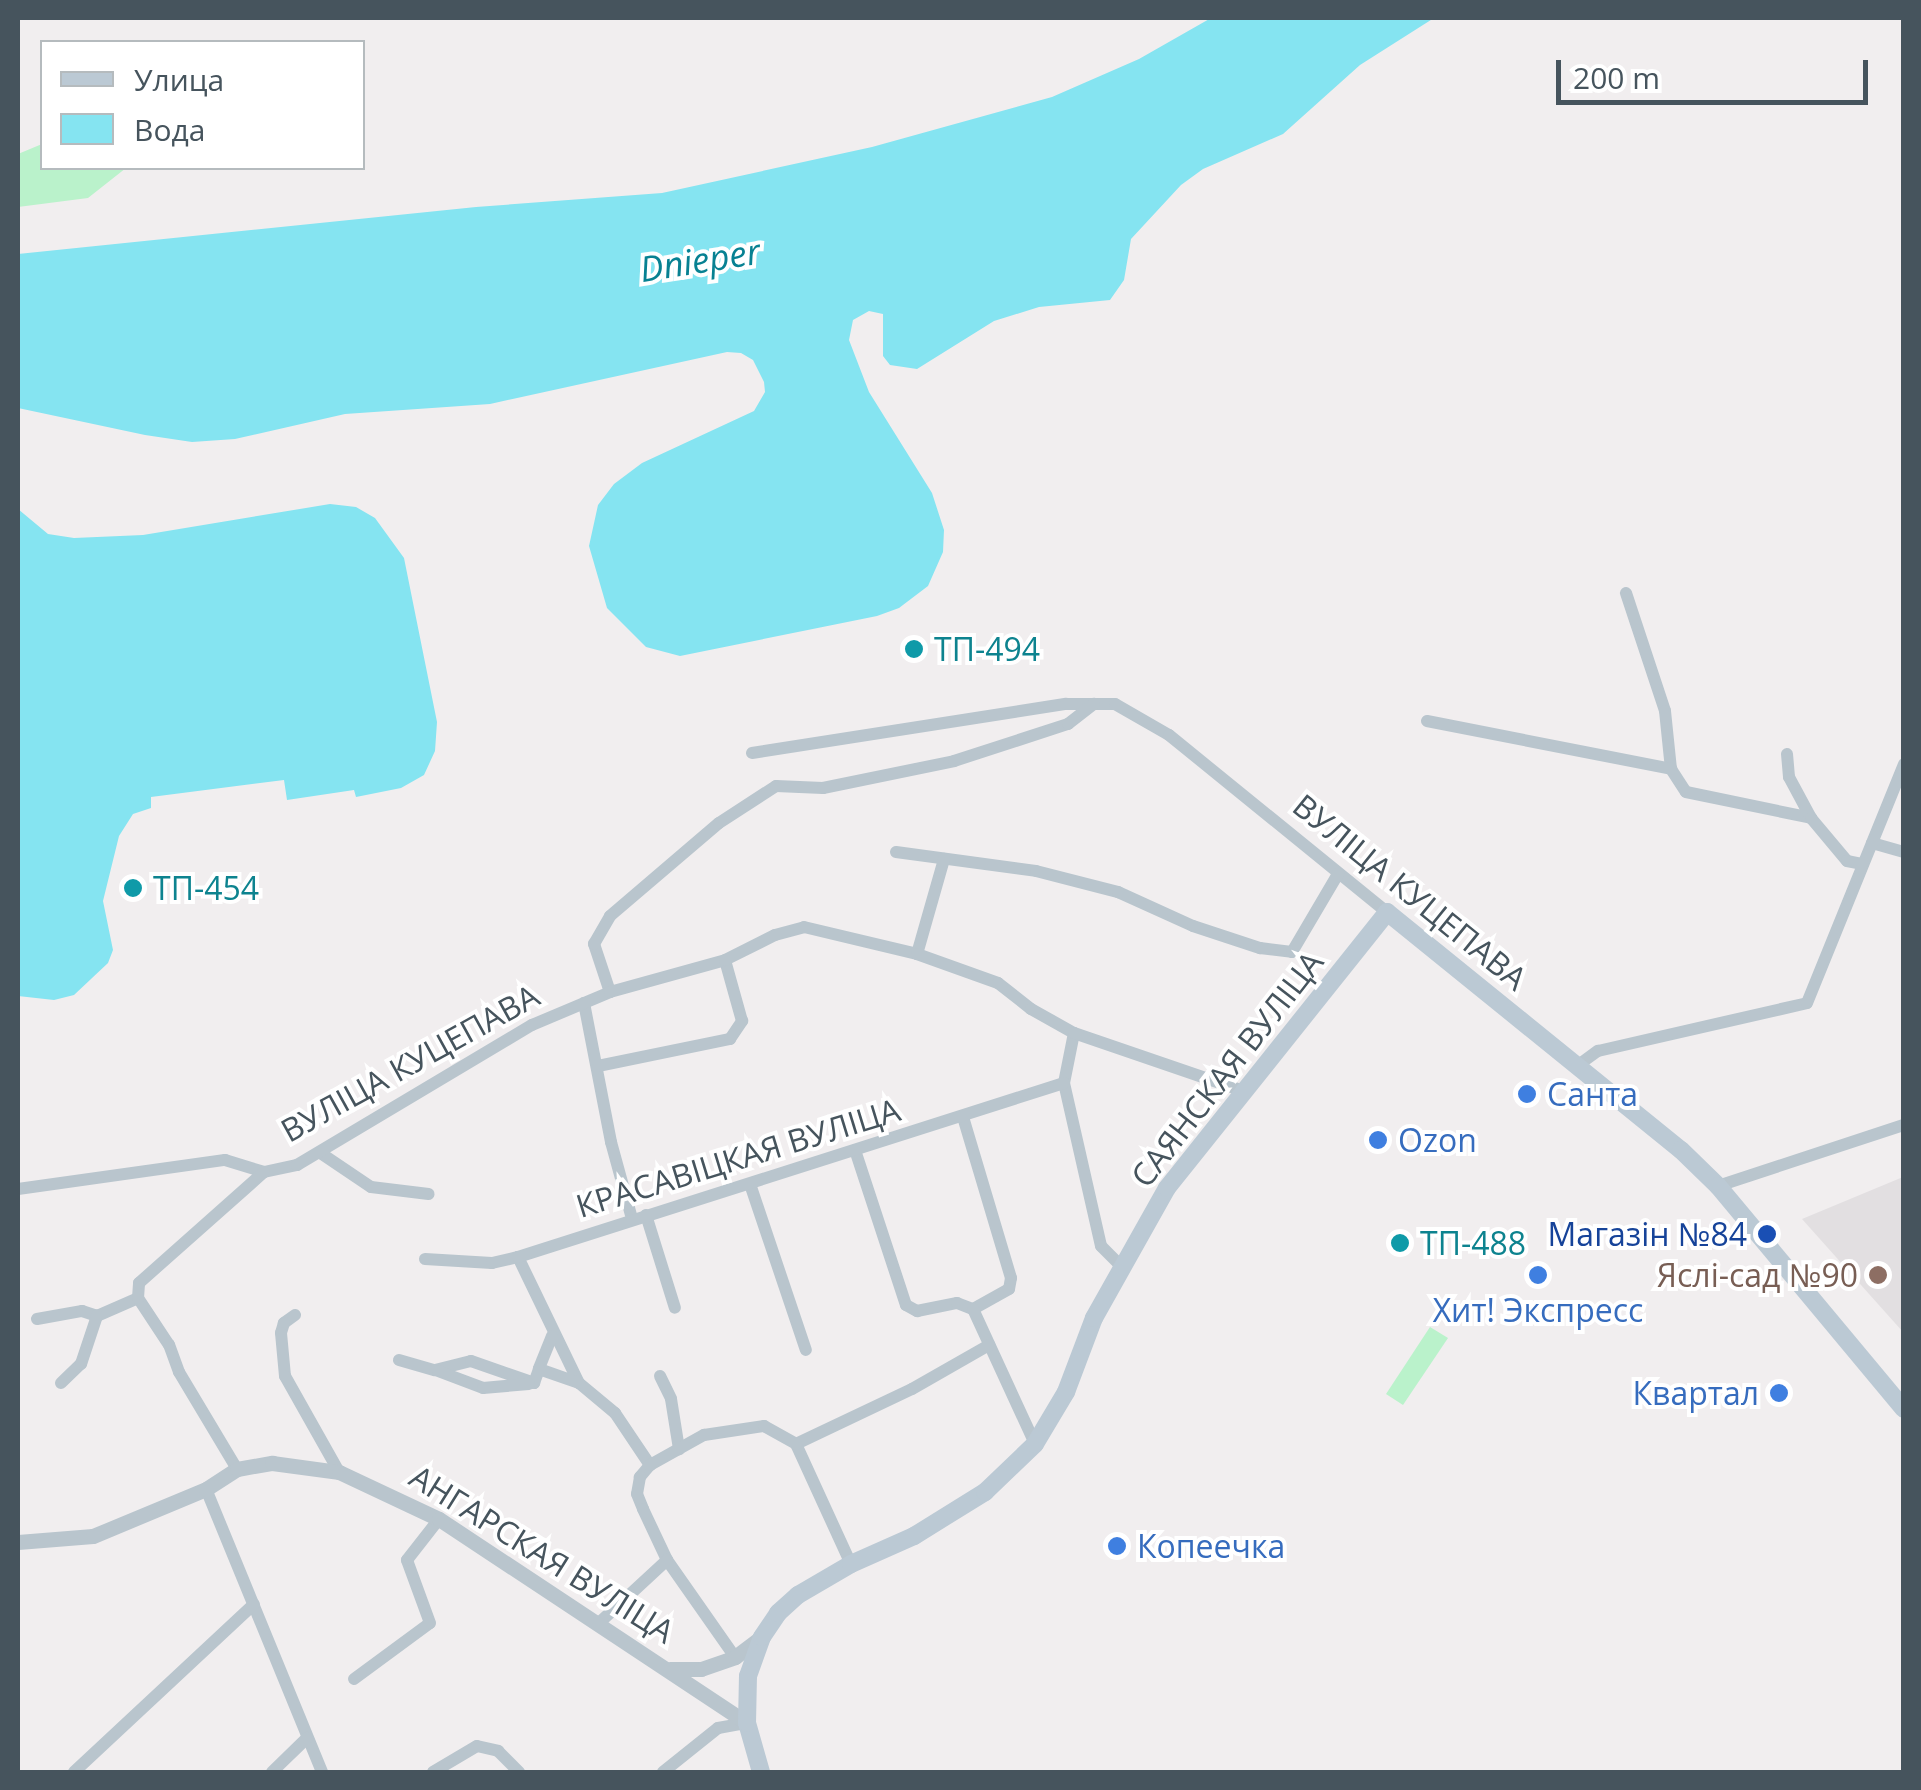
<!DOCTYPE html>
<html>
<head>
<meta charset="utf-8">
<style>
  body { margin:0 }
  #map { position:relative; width:1921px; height:1790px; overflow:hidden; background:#f1eeef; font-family:"Open Sans",sans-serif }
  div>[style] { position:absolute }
  .education>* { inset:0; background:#e2dfe1 }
  .green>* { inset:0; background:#baf2cb }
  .water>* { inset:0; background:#85e4f1 }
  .minor>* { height:12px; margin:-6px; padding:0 6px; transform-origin:6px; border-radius:6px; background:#b9c5cd }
  .tertiary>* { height:15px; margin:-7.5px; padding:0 7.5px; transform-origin:7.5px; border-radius:7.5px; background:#b9c5cd }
  .secondary>* { height:18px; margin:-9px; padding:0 9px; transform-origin:9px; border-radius:9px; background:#bbc9d4 }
  .dots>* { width:28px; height:28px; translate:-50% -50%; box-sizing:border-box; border:5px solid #fff; border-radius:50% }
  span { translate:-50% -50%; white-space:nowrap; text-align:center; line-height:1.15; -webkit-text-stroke:8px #fff; paint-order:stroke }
  .culture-label { font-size:32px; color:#0d838f }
  .left { translate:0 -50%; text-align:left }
  .street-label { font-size:32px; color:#46545d }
  .shop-label { font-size:32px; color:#366cbe }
  .right { translate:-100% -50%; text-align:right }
  .transit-label { font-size:32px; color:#164399 }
  .education-label { font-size:32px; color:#785e54 }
  .water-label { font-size:35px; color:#078192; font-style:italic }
  .frame { position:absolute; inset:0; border:20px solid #46545d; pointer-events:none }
  .legend { position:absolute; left:40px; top:40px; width:325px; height:130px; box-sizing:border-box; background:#fff; border:2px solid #b5bbbe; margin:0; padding:12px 18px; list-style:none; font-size:30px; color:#46545d }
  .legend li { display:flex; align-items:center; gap:20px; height:50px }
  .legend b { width:50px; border:2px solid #b5bbbe }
  .scale { position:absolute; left:1556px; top:60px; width:312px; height:45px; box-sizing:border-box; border:5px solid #46545d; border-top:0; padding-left:12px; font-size:30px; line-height:35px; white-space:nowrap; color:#46545d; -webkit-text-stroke:8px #fff; paint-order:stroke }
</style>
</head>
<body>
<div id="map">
  <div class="education">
    <i style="clip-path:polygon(1903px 1177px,1903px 1332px,1802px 1219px)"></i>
  </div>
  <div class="green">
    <i style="clip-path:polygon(42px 144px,42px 168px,126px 168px,88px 198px,18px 207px,18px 154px)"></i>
    <i style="clip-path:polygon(1430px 1327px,1448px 1338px,1403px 1405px,1386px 1394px)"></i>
  </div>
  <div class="water">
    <i style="clip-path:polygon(1211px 18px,1434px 18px,1360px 65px,1283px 134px,1203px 169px,1181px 185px,1131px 239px,1124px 280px,1110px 300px,1039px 307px,994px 321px,917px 369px,890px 365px,883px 356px,883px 314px,869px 311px,853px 320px,849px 340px,869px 392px,932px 493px,944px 530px,943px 552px,928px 586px,899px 608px,877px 616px,680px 656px,646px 647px,607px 608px,589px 546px,598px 505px,614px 484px,642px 463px,754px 411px,765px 392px,764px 382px,753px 360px,741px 353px,727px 352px,490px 404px,345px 414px,235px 439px,192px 442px,145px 435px,18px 408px,18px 254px,476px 207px,662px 193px,872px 147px,1052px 97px,1139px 59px)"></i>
    <i style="clip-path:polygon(330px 504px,356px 507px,375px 518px,404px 558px,437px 722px,435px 751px,424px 775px,401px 788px,356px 797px,354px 790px,287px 800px,284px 780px,151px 797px,151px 808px,133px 814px,119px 836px,103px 901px,113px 950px,108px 963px,74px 995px,54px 1000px,18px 996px,18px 509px,48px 534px,74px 538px,143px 535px)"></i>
  </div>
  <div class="minor">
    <i style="left:1626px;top:593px;width:124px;rotate:71.7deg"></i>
    <i style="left:1665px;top:711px;width:58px;rotate:84.1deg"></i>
    <i style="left:1671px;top:769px;width:27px;rotate:57deg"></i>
    <i style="left:1686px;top:792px;width:128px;rotate:11.7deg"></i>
    <i style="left:1427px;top:721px;width:249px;rotate:11.1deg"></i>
    <i style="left:752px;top:753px;width:318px;rotate:-8.9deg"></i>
    <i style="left:1066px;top:704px;width:49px"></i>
    <i style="left:1115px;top:704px;width:62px;rotate:29.9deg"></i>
    <i style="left:1169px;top:735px;width:281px;rotate:39.1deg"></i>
    <i style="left:1787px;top:754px;width:23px;rotate:85deg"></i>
    <i style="left:1789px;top:777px;width:47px;rotate:61.8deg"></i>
    <i style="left:1811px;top:818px;width:56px;rotate:50.1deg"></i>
    <i style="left:1847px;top:861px;width:16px;rotate:11deg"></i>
    <i style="left:1872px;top:843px;width:33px;rotate:16deg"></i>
    <i style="left:896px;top:852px;width:141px;rotate:7.7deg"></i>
    <i style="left:1036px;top:871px;width:85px;rotate:14.4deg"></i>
    <i style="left:1118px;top:892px;width:82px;rotate:24.4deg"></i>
    <i style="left:1193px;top:926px;width:71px;rotate:18.2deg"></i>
    <i style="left:1260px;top:948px;width:32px;rotate:7deg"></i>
    <i style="left:1292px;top:952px;width:91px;rotate:-59.5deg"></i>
    <i style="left:917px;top:954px;width:99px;rotate:-74.1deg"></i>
    <i style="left:610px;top:992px;width:51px;rotate:-108.4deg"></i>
    <i style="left:594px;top:944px;width:32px;rotate:-60deg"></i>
    <i style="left:610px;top:916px;width:143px;rotate:-40.5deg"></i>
    <i style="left:719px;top:823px;width:68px;rotate:-33deg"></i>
    <i style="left:776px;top:786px;width:47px;rotate:2.4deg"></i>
    <i style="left:823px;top:788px;width:134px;rotate:-11.6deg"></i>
    <i style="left:954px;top:761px;width:120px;rotate:-18deg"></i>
    <i style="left:1068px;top:724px;width:33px;rotate:-38deg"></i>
    <i style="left:584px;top:1003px;width:142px;rotate:79deg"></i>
    <i style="left:611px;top:1142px;width:80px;rotate:74.7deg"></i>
    <i style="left:1074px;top:1033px;width:51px;rotate:101.3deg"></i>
    <i style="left:1064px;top:1083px;width:167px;rotate:77.2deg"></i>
    <i style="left:1101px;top:1246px;width:31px;rotate:45deg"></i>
    <i style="left:598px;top:1066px;width:135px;rotate:-11.6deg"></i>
    <i style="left:730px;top:1039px;width:22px;rotate:-56deg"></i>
    <i style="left:742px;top:1021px;width:63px;rotate:-105.6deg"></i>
    <i style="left:1577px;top:1066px;width:26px;rotate:-36deg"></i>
    <i style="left:1598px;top:1051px;width:214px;rotate:-12.9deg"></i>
    <i style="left:1807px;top:1003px;width:258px;rotate:-67.9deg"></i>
    <i style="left:963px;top:1117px;width:168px;rotate:73.4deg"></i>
    <i style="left:1011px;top:1278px;width:11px;rotate:100deg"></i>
    <i style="left:1009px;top:1289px;width:41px;rotate:150.9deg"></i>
    <i style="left:855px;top:1150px;width:163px;rotate:71.8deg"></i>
    <i style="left:906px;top:1305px;width:13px;rotate:29deg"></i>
    <i style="left:917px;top:1311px;width:41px;rotate:-11.3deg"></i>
    <i style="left:957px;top:1303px;width:17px;rotate:21deg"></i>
    <i style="left:322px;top:1154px;width:59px;rotate:34deg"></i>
    <i style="left:371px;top:1187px;width:58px;rotate:6.9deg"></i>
    <i style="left:750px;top:1184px;width:175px;rotate:71.4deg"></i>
    <i style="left:1718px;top:1186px;width:196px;rotate:-18.2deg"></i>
    <i style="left:18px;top:1189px;width:209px;rotate:-8deg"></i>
    <i style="left:225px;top:1160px;width:41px;rotate:17.1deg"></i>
    <i style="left:264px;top:1172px;width:34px;rotate:-12deg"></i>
    <i style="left:297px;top:1165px;width:274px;rotate:-30.8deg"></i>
    <i style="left:532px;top:1025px;width:85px;rotate:-22.9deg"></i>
    <i style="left:610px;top:992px;width:119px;rotate:-15.5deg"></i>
    <i style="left:725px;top:960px;width:56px;rotate:-26.6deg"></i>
    <i style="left:775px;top:935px;width:30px;rotate:-15deg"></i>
    <i style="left:804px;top:927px;width:116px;rotate:13.4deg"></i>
    <i style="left:917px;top:954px;width:86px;rotate:19.7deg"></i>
    <i style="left:998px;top:983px;width:42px;rotate:38.2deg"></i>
    <i style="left:1031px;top:1009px;width:49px;rotate:29.2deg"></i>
    <i style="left:1074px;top:1033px;width:179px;rotate:18.9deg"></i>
    <i style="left:646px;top:1215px;width:97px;rotate:72.7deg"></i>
    <i style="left:518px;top:1257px;width:140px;rotate:64.2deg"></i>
    <i style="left:579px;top:1383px;width:47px;rotate:39.8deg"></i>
    <i style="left:615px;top:1413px;width:63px;rotate:56.1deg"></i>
    <i style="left:650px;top:1465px;width:16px;rotate:130deg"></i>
    <i style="left:640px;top:1477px;width:17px;rotate:100deg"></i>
    <i style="left:637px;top:1494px;width:16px;rotate:68deg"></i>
    <i style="left:643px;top:1509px;width:56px;rotate:64.8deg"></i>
    <i style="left:667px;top:1560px;width:118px;rotate:55deg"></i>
    <i style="left:425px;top:1259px;width:67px;rotate:3.4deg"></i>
    <i style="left:492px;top:1263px;width:27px;rotate:-13deg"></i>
    <i style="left:518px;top:1257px;width:573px;rotate:-17.68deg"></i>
    <i style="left:973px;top:1309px;width:149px;rotate:65.3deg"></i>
    <i style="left:295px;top:1315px;width:14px;rotate:144deg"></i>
    <i style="left:284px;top:1323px;width:10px;rotate:107deg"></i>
    <i style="left:281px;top:1333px;width:43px;rotate:84.7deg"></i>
    <i style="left:285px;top:1376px;width:110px;rotate:60.6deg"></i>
    <i style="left:37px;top:1319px;width:46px;rotate:-10.1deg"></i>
    <i style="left:82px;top:1311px;width:16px;rotate:18deg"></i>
    <i style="left:97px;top:1316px;width:45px;rotate:-23.7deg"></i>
    <i style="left:552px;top:1336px;width:35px;rotate:112deg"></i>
    <i style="left:539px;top:1369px;width:42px;rotate:19.3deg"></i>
    <i style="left:399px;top:1360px;width:37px;rotate:16deg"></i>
    <i style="left:435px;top:1370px;width:37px;rotate:-14deg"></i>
    <i style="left:471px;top:1361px;width:67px;rotate:19.2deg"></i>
    <i style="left:534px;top:1383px;width:15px;rotate:-70deg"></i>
    <i style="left:438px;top:1371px;width:48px;rotate:20.7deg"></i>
    <i style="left:483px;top:1388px;width:46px;rotate:-5deg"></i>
    <i style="left:660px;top:1376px;width:25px;rotate:64deg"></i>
    <i style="left:671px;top:1399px;width:51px;rotate:80.9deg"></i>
    <i style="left:61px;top:1383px;width:28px;rotate:-44deg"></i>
    <i style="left:81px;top:1364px;width:51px;rotate:-71.6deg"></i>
    <i style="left:796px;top:1444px;width:128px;rotate:-25.4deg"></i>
    <i style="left:912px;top:1389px;width:89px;rotate:-29.7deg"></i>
    <i style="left:796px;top:1444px;width:132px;rotate:65.4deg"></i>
    <i style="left:650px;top:1465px;width:62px;rotate:-29.1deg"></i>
    <i style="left:704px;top:1435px;width:61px;rotate:-8.5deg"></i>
    <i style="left:764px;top:1426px;width:37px;rotate:29deg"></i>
    <i style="left:237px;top:1469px;width:113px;rotate:-120.9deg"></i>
    <i style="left:179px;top:1372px;width:29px;rotate:-110deg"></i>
    <i style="left:169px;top:1345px;width:56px;rotate:-123.4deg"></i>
    <i style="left:138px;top:1298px;width:15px;rotate:-86deg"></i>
    <i style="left:139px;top:1283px;width:167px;rotate:-41.6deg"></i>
    <i style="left:206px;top:1489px;width:306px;rotate:67.7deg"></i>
    <i style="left:599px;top:1623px;width:93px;rotate:-42.8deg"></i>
    <i style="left:354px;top:1679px;width:94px;rotate:-36.4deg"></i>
    <i style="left:430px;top:1623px;width:67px;rotate:-110.1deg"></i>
    <i style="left:407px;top:1560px;width:52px;rotate:-52deg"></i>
    <i style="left:74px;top:1772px;width:246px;rotate:-43deg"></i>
    <i style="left:272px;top:1772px;width:49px;rotate:-44.2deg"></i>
    <i style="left:433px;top:1772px;width:51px;rotate:-30.6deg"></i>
    <i style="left:477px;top:1746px;width:22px;rotate:13deg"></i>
    <i style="left:498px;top:1751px;width:30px;rotate:45deg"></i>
    <i style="left:663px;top:1772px;width:70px;rotate:-38.7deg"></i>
    <i style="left:718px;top:1728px;width:29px;rotate:-10deg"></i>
  </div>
  <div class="tertiary">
    <i style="left:18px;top:1542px;width:75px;rotate:-4.6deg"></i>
    <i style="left:93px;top:1536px;width:122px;rotate:-22.6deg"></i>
    <i style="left:206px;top:1489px;width:37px;rotate:-33deg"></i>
    <i style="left:237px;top:1469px;width:36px;rotate:-10deg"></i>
    <i style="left:272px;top:1463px;width:68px;rotate:7.7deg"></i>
    <i style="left:339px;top:1472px;width:110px;rotate:25.2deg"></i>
    <i style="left:439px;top:1519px;width:369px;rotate:33.5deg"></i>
    <i style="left:670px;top:1669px;width:31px"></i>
    <i style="left:701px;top:1669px;width:36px;rotate:-19deg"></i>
    <i style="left:735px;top:1657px;width:34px;rotate:-37deg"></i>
  </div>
  <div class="secondary">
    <i style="left:761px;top:1772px;width:51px;rotate:-105.9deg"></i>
    <i style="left:747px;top:1723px;width:47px;rotate:-88.8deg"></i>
    <i style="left:748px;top:1676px;width:41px;rotate:-70.3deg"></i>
    <i style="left:762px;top:1637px;width:29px;rotate:-56deg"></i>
    <i style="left:778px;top:1613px;width:27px;rotate:-42deg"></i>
    <i style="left:798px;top:1595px;width:61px;rotate:-30.3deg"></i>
    <i style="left:851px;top:1564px;width:69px;rotate:-24deg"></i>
    <i style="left:914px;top:1536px;width:84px;rotate:-31.8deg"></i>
    <i style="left:985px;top:1492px;width:69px;rotate:-43.8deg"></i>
    <i style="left:1035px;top:1444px;width:61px;rotate:-59.2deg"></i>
    <i style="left:1066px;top:1392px;width:79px;rotate:-69.3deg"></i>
    <i style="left:1094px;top:1318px;width:149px;rotate:-60.7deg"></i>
    <i style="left:1167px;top:1188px;width:353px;rotate:-51.4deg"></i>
    <i style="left:1387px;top:912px;width:378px;rotate:39deg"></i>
    <i style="left:1681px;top:1150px;width:52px;rotate:44.2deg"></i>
    <i style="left:1718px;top:1186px;width:290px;rotate:50.2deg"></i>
  </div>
  <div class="dots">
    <i style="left:914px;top:649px;background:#0f9aa8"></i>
    <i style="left:133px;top:888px;background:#0f9aa8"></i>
    <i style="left:1527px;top:1094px;background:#3f7fe0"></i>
    <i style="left:1378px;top:1140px;background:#3f7fe0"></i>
    <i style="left:1767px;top:1234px;background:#1a4fb4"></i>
    <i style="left:1400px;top:1243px;background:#0f9aa8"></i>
    <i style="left:1538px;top:1275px;background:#3f7fe0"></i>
    <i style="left:1878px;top:1275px;background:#8d6e63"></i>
    <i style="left:1779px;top:1393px;background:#3f7fe0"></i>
    <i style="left:1117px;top:1546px;background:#3f7fe0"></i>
  </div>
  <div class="culture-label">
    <span class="left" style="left:934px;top:649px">ТП-494</span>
    <span class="left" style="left:153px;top:888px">ТП-454</span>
    <span class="left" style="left:1420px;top:1243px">ТП-488</span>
  </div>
  <div class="street-label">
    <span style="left:1410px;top:892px;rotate:39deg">ВУЛІЦА КУЦЕПАВА</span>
    <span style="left:410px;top:1063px;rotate:-29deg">ВУЛІЦА КУЦЕПАВА</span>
    <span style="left:1227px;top:1069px;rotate:-52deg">САЯНСКАЯ ВУЛІЦА</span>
    <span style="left:738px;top:1158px;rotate:-17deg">КРАСАВІЦКАЯ ВУЛІЦА</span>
    <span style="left:542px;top:1554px;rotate:32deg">АНГАРСКАЯ ВУЛІЦА</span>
  </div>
  <div class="shop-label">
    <span class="left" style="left:1547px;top:1094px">Санта</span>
    <span class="left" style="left:1398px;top:1140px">Ozon</span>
    <span style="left:1538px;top:1310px">Хит! Экспресс</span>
    <span class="right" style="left:1759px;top:1393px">Квартал</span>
    <span class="left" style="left:1137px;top:1546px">Копеечка</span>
  </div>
  <div class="transit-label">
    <span class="right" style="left:1747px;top:1234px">Магазін №84</span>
  </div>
  <div class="education-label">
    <span class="right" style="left:1858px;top:1275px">Яслі-сад №90</span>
  </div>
  <div class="water-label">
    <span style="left:700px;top:260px;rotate:-9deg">Dnieper</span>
  </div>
  <div class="frame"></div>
  <ul class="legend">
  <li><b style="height:12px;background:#bbc9d4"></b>Улица</li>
  <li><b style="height:28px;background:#85e4f1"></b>Вода</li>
  </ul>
  <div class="scale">200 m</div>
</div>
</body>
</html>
